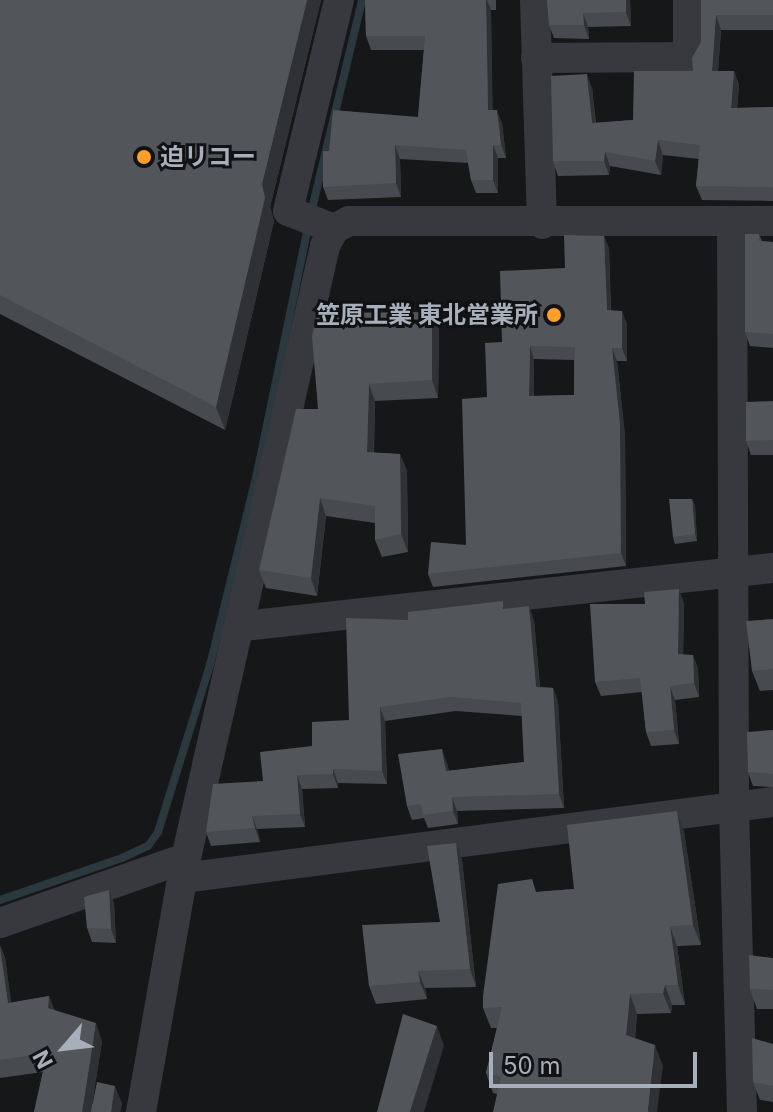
<!DOCTYPE html>
<html>
<head>
<meta charset="utf-8">
<style>
  body { margin:0 }
  #map { position:relative; width:773px; height:1112px; overflow:hidden; background:#161719; font-family:Inter,"Noto Sans JP",sans-serif }
  div>[style] { position:absolute }
  .stream>* { height:8px; margin:-4px; padding:0 4px; transform-origin:4px; border-radius:4px; background:#2b383e }
  .minor>* { height:30px; margin:-15px; padding:0 15px; transform-origin:15px; border-radius:15px; background:#37393e }
  .wall>* { inset:0; background:#474a4e }
  .shaded-wall>* { inset:0; background:#2f3134 }
  .building>* { inset:0; background:#52555a }
  .dots>* { width:22px; height:22px; translate:-50% -50%; box-sizing:border-box; border:4px solid #111214; border-radius:50% }
  span { translate:-50% -50%; white-space:nowrap; text-align:center; line-height:1.15; -webkit-text-stroke:6px #111214; paint-order:stroke }
  .poi-label { font-size:24px; color:#a7afba; font-weight:700 }
  .left { translate:0 -50%; text-align:left }
  .right { translate:-100% -50%; text-align:right }
  .north { position:absolute; left:24px; top:1008px; width:80px; height:80px; -webkit-text-stroke:6px #111214; paint-order:stroke; rotate:242deg; font-size:22px; font-weight:700; line-height:32px; text-align:center; color:#a7afba }
  .north::after { content:''; display:block; margin:auto; width:28px; height:36px; background:#a7afba; clip-path:polygon(50% 0,100% 100%,50% 72%,0 100%) }
  .scale { position:absolute; left:489px; top:1052px; width:208px; height:36px; box-sizing:border-box; border:4px solid #a7afba; border-top:0; padding-left:10px; font-size:24px; line-height:28px; white-space:nowrap; color:#a7afba; -webkit-text-stroke:6px #111214; paint-order:stroke }
</style>
</head>
<body>
<div id="map">
  <div class="stream">
    <i style="left:311px;top:213px;width:219px;rotate:-76.5deg"></i>
    <i style="left:0;top:900px;width:129px;rotate:-19deg"></i>
    <i style="left:122px;top:858px;width:29px;rotate:-25deg"></i>
    <i style="left:148px;top:846px;width:17px;rotate:-54deg"></i>
    <i style="left:158px;top:832px;width:175px;rotate:-72.7deg"></i>
    <i style="left:210px;top:665px;width:193px;rotate:-76.2deg"></i>
    <i style="left:256px;top:478px;width:256px;rotate:-78.3deg"></i>
  </div>
  <div class="minor">
    <i style="left:535px;top:0;width:224px;rotate:88.2deg"></i>
    <i style="left:536px;top:58px;width:152px;rotate:-0.4deg"></i>
    <i style="left:688px;top:57px;width:57px;rotate:-90deg"></i>
    <i style="left:732px;top:221px;width:586px;rotate:89.8deg"></i>
    <i style="left:734px;top:807px;width:305px;rotate:88.5deg"></i>
    <i style="left:334px;top:229px;width:49px;rotate:-158.6deg"></i>
    <i style="left:288px;top:211px;width:217px;rotate:-76.4deg"></i>
    <i style="left:243px;top:626px;width:533px;rotate:-6.25deg"></i>
    <i style="left:183px;top:878px;width:595px;rotate:-7.34deg"></i>
    <i style="left:0;top:923px;width:197px;rotate:-19.3deg"></i>
    <i style="left:141px;top:1112px;width:258px;rotate:-80deg"></i>
    <i style="left:186px;top:858px;width:628px;rotate:-77.2deg"></i>
    <i style="left:325px;top:246px;width:19px;rotate:-62deg"></i>
    <i style="left:334px;top:229px;width:17px;rotate:-28deg"></i>
    <i style="left:349px;top:221px;width:424px"></i>
  </div>
  <div class="wall">
    <i style="clip-path:polygon(0 0,321px 0,270px 207px,274px 221px,225px 430px,0 314px)"></i>
    <i style="clip-path:polygon(365px 0,496px 0,496px 10px,491px 10px,492px 110px,502px 123px,506px 158px,498px 158px,498px 193px,476px 193px,471px 180px,468px 163px,400px 159px,401px 197px,328px 200px,323px 187px,329px 151px,418px 117px,424px 50px,371px 50px,366px 36px)"></i>
    <i style="clip-path:polygon(547px 0,630px 0,631px 26px,588px 27px,589px 39px,554px 38px,549px 25px)"></i>
    <i style="clip-path:polygon(701px 0,773px 0,773px 30px,721px 30px,718px 71px,734px 71px,739px 85px,737px 108px,773px 107px,773px 201px,702px 200px,696px 186px,699px 159px,663px 155px,661px 175px,610px 166px,609px 175px,558px 176px,553px 161px,592px 88px,596px 123px,633px 120px,693px 71px,701px 42px)"></i>
    <i style="clip-path:polygon(759px 234px,762px 241px,773px 242px,773px 348px,750px 346px,745px 332px)"></i>
    <i style="clip-path:polygon(evenodd,604px 236px,609px 249px,611px 310px,627px 324px,627px 361px,617px 361px,625px 436px,626px 566px,433px 587px,428px 574px,466px 545px,487px 397px,565px 268px,604px 236px,534px 359px,574px 360px,574px 395px,534px 396px,534px 359px)"></i>
    <i style="clip-path:polygon(432px 312px,439px 330px,438px 398px,375px 401px,374px 453px,400px 454px,407px 471px,408px 552px,382px 557px,375px 540px,375px 523px,326px 516px,317px 596px,266px 588px,259px 570px,318px 409px)"></i>
    <i style="clip-path:polygon(773px 401px,773px 455px,751px 455px,746px 441px)"></i>
    <i style="clip-path:polygon(692px 499px,695px 506px,697px 541px,675px 544px,673px 537px)"></i>
    <i style="clip-path:polygon(684px 603px,683px 655px,693px 655px,698px 669px,699px 697px,675px 700px,679px 744px,651px 746px,646px 732px,642px 692px,601px 696px,595px 682px)"></i>
    <i style="clip-path:polygon(505px 609px,534px 620px,540px 687px,553px 688px,558px 702px,564px 808px,457px 811px,458px 824px,428px 828px,424px 818px,412px 820px,407px 806px,447px 763px,449px 771px,524px 762px,522px 716px,456px 711px,385px 721px,387px 784px,338px 783px,338px 788px,302px 789px,305px 827px,257px 829px,260px 842px,211px 846px,206px 832px,263px 781px,349px 720px,408px 620px)"></i>
    <i style="clip-path:polygon(773px 619px,773px 690px,760px 691px,752px 671px)"></i>
    <i style="clip-path:polygon(773px 730px,773px 787px,753px 786px,748px 772px)"></i>
    <i style="clip-path:polygon(677px 811px,684px 832px,701px 945px,677px 946px,685px 1005px,672px 1005px,671px 1013px,637px 1014px,635px 1038px,663px 1066px,497px 1094px,493px 1093px,486px 1073px,497px 1028px,491px 1028px,483px 1008px,536px 892px,574px 889px)"></i>
    <i style="clip-path:polygon(456px 843px,462px 860px,476px 987px,425px 988px,427px 999px,376px 1004px,369px 986px,440px 922px)"></i>
    <i style="clip-path:polygon(109px 890px,114px 904px,116px 943px,92px 942px,87px 928px)"></i>
    <i style="clip-path:polygon(0 945px,5px 958px,11px 1003px,49px 996px,54px 1010px,102px 1041px,92px 1104px,122px 1103px,120px 1112px,34px 1112px,43px 1072px,0 1078px)"></i>
    <i style="clip-path:polygon(773px 958px,773px 1009px,757px 1009px,750px 989px)"></i>
    <i style="clip-path:polygon(773px 1044px,773px 1102px,760px 1100px,753px 1082px)"></i>
  </div>
  <div class="shaded-wall">
    <i style="clip-path:polygon(307px 0,321px 0,270px 207px,274px 221px,225px 430px,216px 407px,262px 184px)"></i>
    <i style="clip-path:polygon(486px 0,487px 0,491px 10px,493px 123px,488px 110px)"></i>
    <i style="clip-path:polygon(626px 0,630px 0,631px 26px,626px 12px)"></i>
    <i style="clip-path:polygon(583px 13px,588px 27px,589px 39px,584px 25px)"></i>
    <i style="clip-path:polygon(716px 15px,721px 30px,717px 85px,712px 71px)"></i>
    <i style="clip-path:polygon(734px 71px,739px 85px,736px 123px,731px 108px)"></i>
    <i style="clip-path:polygon(587px 74px,592px 88px,597px 138px,592px 123px)"></i>
    <i style="clip-path:polygon(497px 110px,502px 123px,506px 158px,501px 145px)"></i>
    <i style="clip-path:polygon(658px 140px,663px 155px,661px 175px,655px 161px)"></i>
    <i style="clip-path:polygon(395px 145px,400px 159px,401px 197px,396px 183px)"></i>
    <i style="clip-path:polygon(493px 145px,498px 158px,498px 193px,493px 180px)"></i>
    <i style="clip-path:polygon(605px 152px,610px 166px,609px 175px,604px 161px)"></i>
    <i style="clip-path:polygon(604px 236px,609px 249px,611px 323px,607px 310px)"></i>
    <i style="clip-path:polygon(622px 311px,627px 324px,627px 361px,622px 348px)"></i>
    <i style="clip-path:polygon(432px 312px,439px 330px,438px 398px,432px 380px)"></i>
    <i style="clip-path:polygon(530px 346px,534px 359px,534px 409px,529px 396px)"></i>
    <i style="clip-path:polygon(612px 348px,617px 361px,625px 436px,626px 566px,621px 553px)"></i>
    <i style="clip-path:polygon(369px 384px,375px 401px,373px 470px,367px 452px)"></i>
    <i style="clip-path:polygon(400px 454px,407px 471px,408px 552px,401px 534px)"></i>
    <i style="clip-path:polygon(320px 498px,326px 516px,317px 596px,311px 578px)"></i>
    <i style="clip-path:polygon(692px 499px,695px 506px,697px 541px,695px 534px)"></i>
    <i style="clip-path:polygon(679px 589px,684px 603px,683px 668px,678px 654px)"></i>
    <i style="clip-path:polygon(529px 606px,534px 620px,541px 701px,536px 687px)"></i>
    <i style="clip-path:polygon(693px 655px,698px 669px,699px 697px,694px 683px)"></i>
    <i style="clip-path:polygon(670px 686px,675px 700px,679px 744px,674px 730px)"></i>
    <i style="clip-path:polygon(553px 688px,558px 702px,564px 808px,559px 794px)"></i>
    <i style="clip-path:polygon(380px 707px,385px 721px,387px 784px,382px 771px)"></i>
    <i style="clip-path:polygon(442px 749px,447px 763px,452px 785px,446px 771px)"></i>
    <i style="clip-path:polygon(333px 769px,338px 783px,338px 788px,333px 774px)"></i>
    <i style="clip-path:polygon(297px 775px,302px 789px,305px 827px,300px 814px)"></i>
    <i style="clip-path:polygon(452px 797px,457px 811px,458px 824px,453px 811px)"></i>
    <i style="clip-path:polygon(677px 811px,684px 832px,701px 945px,693px 925px)"></i>
    <i style="clip-path:polygon(252px 816px,257px 829px,260px 842px,255px 828px)"></i>
    <i style="clip-path:polygon(456px 843px,462px 860px,476px 987px,470px 969px)"></i>
    <i style="clip-path:polygon(109px 890px,114px 904px,116px 943px,111px 929px)"></i>
    <i style="clip-path:polygon(670px 926px,677px 946px,685px 1005px,678px 985px)"></i>
    <i style="clip-path:polygon(0 945px,5px 958px,14px 1021px,8px 1003px)"></i>
    <i style="clip-path:polygon(418px 971px,425px 988px,427px 999px,420px 982px)"></i>
    <i style="clip-path:polygon(665px 985px,672px 1005px,671px 1013px,663px 993px)"></i>
    <i style="clip-path:polygon(630px 994px,637px 1014px,633px 1055px,626px 1035px)"></i>
    <i style="clip-path:polygon(49px 996px,56px 1013px,48px 1008px)"></i>
    <i style="clip-path:polygon(96px 1023px,102px 1041px,91px 1112px,82px 1112px)"></i>
    <i style="clip-path:polygon(437px 1026px,444px 1046px,424px 1112px,410px 1112px)"></i>
    <i style="clip-path:polygon(655px 1045px,663px 1066px,657px 1112px,648px 1112px)"></i>
    <i style="clip-path:polygon(115px 1086px,122px 1103px,120px 1112px,111px 1112px)"></i>
  </div>
  <div class="building">
    <i style="clip-path:polygon(0 0,307px 0,262px 184px,265px 198px,216px 407px,0 295px)"></i>
    <i style="clip-path:polygon(365px 0,486px 0,488px 110px,497px 110px,501px 145px,493px 145px,493px 180px,471px 180px,466px 150px,395px 145px,396px 183px,323px 187px,323px 151px,329px 151px,333px 110px,418px 117px,425px 36px,366px 36px)"></i>
    <i style="clip-path:polygon(547px 0,626px 0,626px 12px,583px 13px,584px 25px,549px 25px)"></i>
    <i style="clip-path:polygon(701px 0,773px 0,773px 15px,716px 15px,712px 71px,734px 71px,731px 108px,773px 107px,773px 187px,696px 186px,700px 145px,658px 140px,655px 161px,605px 152px,604px 161px,553px 161px,551px 76px,587px 74px,592px 123px,633px 120px,634px 71px,693px 71px,692px 58px,701px 42px)"></i>
    <i style="clip-path:polygon(745px 234px,759px 234px,759px 241px,773px 242px,773px 334px,745px 332px)"></i>
    <i style="clip-path:polygon(evenodd,564px 235px,604px 236px,607px 310px,622px 311px,622px 348px,612px 348px,620px 423px,621px 553px,428px 574px,431px 542px,466px 545px,462px 399px,487px 397px,485px 343px,502px 342px,500px 271px,565px 268px,564px 235px,530px 346px,575px 347px,574px 395px,529px 396px,530px 346px)"></i>
    <i style="clip-path:polygon(432px 312px,432px 380px,369px 384px,367px 452px,400px 454px,401px 534px,375px 540px,375px 506px,320px 498px,311px 578px,259px 570px,296px 409px,318px 409px,312px 336px,318px 313px)"></i>
    <i style="clip-path:polygon(773px 401px,773px 440px,746px 441px,746px 402px)"></i>
    <i style="clip-path:polygon(669px 499px,692px 499px,695px 534px,673px 537px)"></i>
    <i style="clip-path:polygon(679px 589px,678px 654px,693px 655px,694px 683px,670px 686px,674px 730px,646px 732px,640px 678px,595px 682px,590px 604px,645px 604px,644px 592px)"></i>
    <i style="clip-path:polygon(503px 601px,503px 609px,529px 606px,536px 687px,553px 688px,559px 794px,452px 797px,453px 811px,423px 815px,421px 804px,407px 806px,398px 754px,442px 749px,446px 771px,524px 762px,521px 703px,451px 697px,380px 707px,382px 771px,333px 769px,333px 774px,297px 775px,300px 814px,252px 816px,255px 828px,206px 832px,213px 784px,263px 781px,260px 752px,312px 746px,312px 722px,349px 720px,346px 618px,408px 620px,408px 612px)"></i>
    <i style="clip-path:polygon(773px 619px,773px 669px,752px 671px,746px 621px)"></i>
    <i style="clip-path:polygon(773px 730px,773px 774px,748px 772px,747px 732px)"></i>
    <i style="clip-path:polygon(677px 811px,693px 925px,670px 926px,678px 985px,665px 985px,663px 993px,630px 994px,626px 1035px,655px 1045px,648px 1111px,649px 1112px,493px 1112px,501px 1077px,486px 1073px,502px 1007px,483px 1008px,483px 996px,498px 884px,532px 879px,536px 892px,574px 889px,567px 825px)"></i>
    <i style="clip-path:polygon(456px 843px,470px 969px,418px 971px,420px 982px,369px 986px,362px 925px,440px 922px,427px 846px)"></i>
    <i style="clip-path:polygon(109px 890px,111px 929px,87px 928px,84px 897px)"></i>
    <i style="clip-path:polygon(0 951px,8px 1003px,49px 996px,48px 1008px,96px 1023px,82px 1112px,85px 1112px,34px 1112px,47px 1053px,0 1060px)"></i>
    <i style="clip-path:polygon(749px 955px,773px 958px,773px 990px,750px 989px)"></i>
    <i style="clip-path:polygon(403px 1014px,437px 1026px,410px 1112px,377px 1112px)"></i>
    <i style="clip-path:polygon(752px 1038px,773px 1044px,773px 1086px,753px 1082px)"></i>
    <i style="clip-path:polygon(97px 1082px,115px 1086px,111px 1112px,91px 1112px)"></i>
  </div>
  <div class="dots">
    <i style="left:144px;top:157px;background:#ff9f28"></i>
    <i style="left:554px;top:315px;background:#ff9f28"></i>
  </div>
  <div class="poi-label">
    <span class="left" style="left:160px;top:157px">迫リコー</span>
    <span class="right" style="left:538px;top:315px">笠原工業 東北営業所</span>
  </div>
  <div class="north">N</div>
  <div class="scale">50 m</div>
</div>
</body>
</html>
